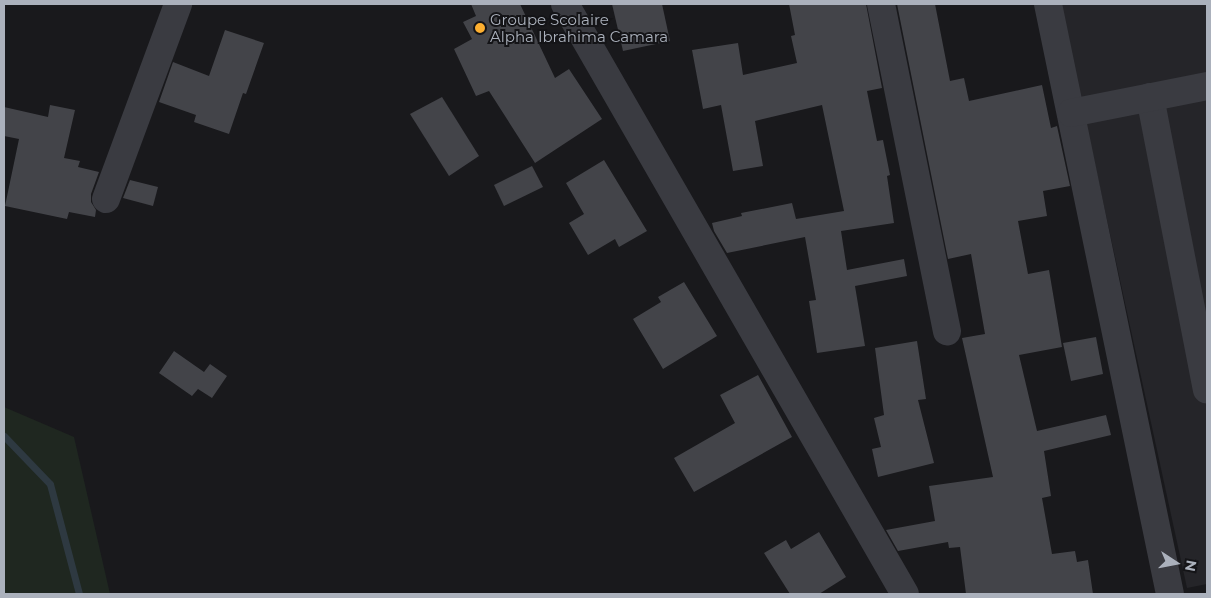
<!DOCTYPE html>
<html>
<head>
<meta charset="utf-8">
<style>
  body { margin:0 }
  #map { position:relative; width:1211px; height:598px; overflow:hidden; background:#19191c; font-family:Montserrat,sans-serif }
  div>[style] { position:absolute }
  .built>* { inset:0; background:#252529 }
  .green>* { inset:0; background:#1f2720 }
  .stream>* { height:7px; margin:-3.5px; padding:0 3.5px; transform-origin:3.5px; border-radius:3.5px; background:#2e3941 }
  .building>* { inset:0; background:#434449 }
  .minor>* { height:28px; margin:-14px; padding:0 14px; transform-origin:14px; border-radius:14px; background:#3a3b41 }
  .dots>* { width:14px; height:14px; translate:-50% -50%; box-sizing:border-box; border:2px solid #141417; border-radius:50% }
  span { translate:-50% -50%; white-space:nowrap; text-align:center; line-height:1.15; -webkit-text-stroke:4px #141417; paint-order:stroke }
  .poi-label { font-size:15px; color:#abb1bc }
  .left { translate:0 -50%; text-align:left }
  .frame { position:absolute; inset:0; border:5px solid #abb1bc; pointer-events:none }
  .north { position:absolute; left:1151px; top:538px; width:50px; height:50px; -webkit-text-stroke:4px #141417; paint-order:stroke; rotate:101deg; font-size:14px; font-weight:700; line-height:20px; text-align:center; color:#abb1bc }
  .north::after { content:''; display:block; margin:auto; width:18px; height:22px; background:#abb1bc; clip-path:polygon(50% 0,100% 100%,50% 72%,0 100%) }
</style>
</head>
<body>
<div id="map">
  <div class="built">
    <i style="clip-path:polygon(1060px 4px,1207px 4px,1207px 584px,1187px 588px)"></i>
  </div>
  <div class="green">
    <i style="clip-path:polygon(4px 407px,74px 437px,110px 594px,4px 594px)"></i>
  </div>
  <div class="stream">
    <i style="left:4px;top:436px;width:66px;rotate:46.2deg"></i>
    <i style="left:50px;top:484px;width:114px;rotate:75.2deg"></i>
  </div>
  <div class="building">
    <i style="clip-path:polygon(471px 4px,520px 4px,555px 78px,569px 69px,602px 119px,535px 163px,489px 91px,476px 96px,454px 49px,472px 39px,463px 22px,476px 16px)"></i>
    <i style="clip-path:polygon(612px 4px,662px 4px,670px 41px,623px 51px)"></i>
    <i style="clip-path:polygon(789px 4px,866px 4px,882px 88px,867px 91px,877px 141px,883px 140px,890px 175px,887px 176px,894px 223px,841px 231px,847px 270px,904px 259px,907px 276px,855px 286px,865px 346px,817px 353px,809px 301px,816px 300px,805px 237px,727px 253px,714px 231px,712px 223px,742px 216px,741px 213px,792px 203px,796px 219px,844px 211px,822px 105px,755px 121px,763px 166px,733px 171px,721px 105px,703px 109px,692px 50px,738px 43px,743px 75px,797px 63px,791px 36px,795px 35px)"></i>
    <i style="clip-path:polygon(897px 4px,935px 4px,950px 81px,964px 78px,969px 101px,1042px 85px,1051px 128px,1057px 126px,1070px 186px,1043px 191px,1047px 216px,1018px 221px,1028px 274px,1049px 270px,1062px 347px,1019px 355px,1037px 431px,1106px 415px,1111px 435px,1044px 451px,1051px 496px,1042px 498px,1052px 554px,1075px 551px,1077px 562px,1088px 560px,1093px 594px,966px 594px,960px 547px,949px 548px,948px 542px,898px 551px,886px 530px,935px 521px,929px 486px,993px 477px,962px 338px,985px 334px,971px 254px,948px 259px)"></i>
    <i style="clip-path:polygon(225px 30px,264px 43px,246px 94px,243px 93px,229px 134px,194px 122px,196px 115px,159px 102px,173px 62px,209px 76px)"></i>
    <i style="clip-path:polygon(442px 97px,479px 156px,449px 176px,410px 114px)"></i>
    <i style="clip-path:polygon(50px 105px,75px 110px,64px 158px,80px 161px,78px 167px,99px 172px,91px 194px,91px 202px,96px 210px,95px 217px,69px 212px,67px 219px,5px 206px,19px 139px,4px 136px,4px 107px,48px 117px)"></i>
    <i style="clip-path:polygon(604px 160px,647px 231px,619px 247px,615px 239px,588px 255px,569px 223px,584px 214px,566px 183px)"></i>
    <i style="clip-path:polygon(532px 166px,543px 187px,504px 206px,494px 185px)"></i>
    <i style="clip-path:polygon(130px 180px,158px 187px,153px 206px,123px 198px)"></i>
    <i style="clip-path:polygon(684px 282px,717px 336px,663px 369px,633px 319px,661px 302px,658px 297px)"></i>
    <i style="clip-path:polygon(1096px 337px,1103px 374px,1071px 381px,1063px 343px)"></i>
    <i style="clip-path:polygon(917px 341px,926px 399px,918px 400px,934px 463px,878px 477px,872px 449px,881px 447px,874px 418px,884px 415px,875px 348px)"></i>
    <i style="clip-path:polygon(174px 351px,204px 372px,210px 364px,227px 376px,212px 398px,198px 389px,192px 396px,159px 373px)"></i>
    <i style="clip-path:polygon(758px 375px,792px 437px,694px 492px,674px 458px,735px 423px,720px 395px)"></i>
    <i style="clip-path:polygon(819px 532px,846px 577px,819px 594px,790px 594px,764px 553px,786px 540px,791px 549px)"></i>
  </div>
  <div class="minor">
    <i style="left:565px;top:4px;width:681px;rotate:60.05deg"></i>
    <i style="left:881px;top:4px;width:334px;rotate:78.6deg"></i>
    <i style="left:1048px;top:4px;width:602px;rotate:78.32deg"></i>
    <i style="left:1150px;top:97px;width:298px;rotate:79deg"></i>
    <i style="left:1071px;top:113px;width:139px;rotate:-11.2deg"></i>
    <i style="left:106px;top:199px;width:208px;rotate:-69.7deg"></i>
  </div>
  <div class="dots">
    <i style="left:480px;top:28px;background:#fdaf30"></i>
  </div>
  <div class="poi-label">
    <span class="left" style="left:490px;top:28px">Groupe Scolaire<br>Alpha Ibrahima Camara</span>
  </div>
  <div class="frame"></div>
  <div class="north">N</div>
</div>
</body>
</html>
